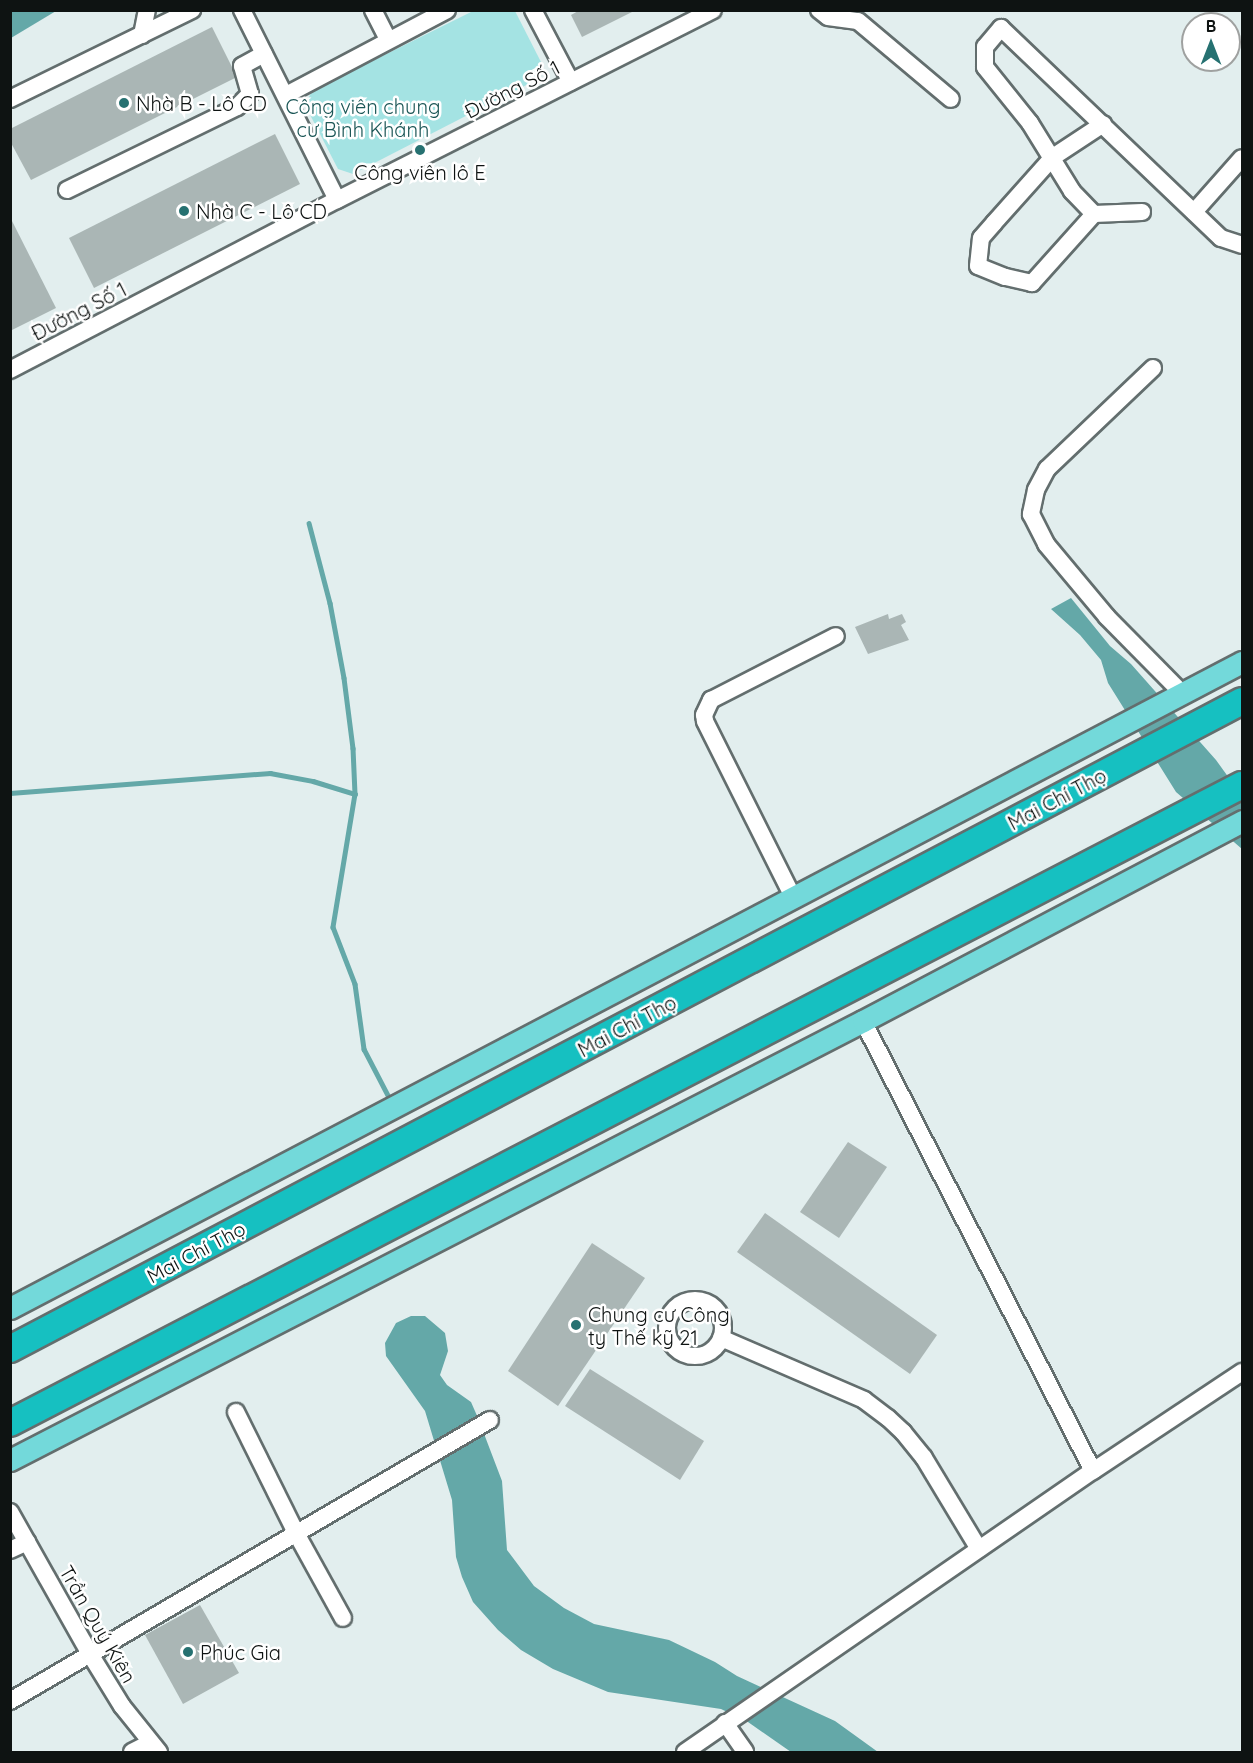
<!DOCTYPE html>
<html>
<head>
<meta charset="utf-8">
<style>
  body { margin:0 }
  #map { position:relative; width:1253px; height:1763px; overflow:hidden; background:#e2eeee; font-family:Quicksand,sans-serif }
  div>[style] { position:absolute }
  .green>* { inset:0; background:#a4e3e3 }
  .water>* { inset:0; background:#64a8a8 }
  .stream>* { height:4.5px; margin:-2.25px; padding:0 2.25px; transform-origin:2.25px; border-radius:2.25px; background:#64a8a8 }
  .building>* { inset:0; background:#aab6b5 }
  .roads { filter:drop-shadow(2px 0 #636e6e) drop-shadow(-2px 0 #636e6e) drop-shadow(0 2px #636e6e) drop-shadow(0 -2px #636e6e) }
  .minor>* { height:16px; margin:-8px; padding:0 8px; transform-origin:8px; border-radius:8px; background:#fff }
  .minor>.ring { margin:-8px; padding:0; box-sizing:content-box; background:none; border:16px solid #fff; border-radius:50% }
  .major>* { height:21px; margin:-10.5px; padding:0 10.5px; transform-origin:10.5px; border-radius:10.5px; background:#73d9da }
  .highway>* { height:26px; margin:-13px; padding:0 13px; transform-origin:13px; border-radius:13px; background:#16c0c1 }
  .dots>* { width:16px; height:16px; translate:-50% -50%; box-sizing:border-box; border:3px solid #fff; border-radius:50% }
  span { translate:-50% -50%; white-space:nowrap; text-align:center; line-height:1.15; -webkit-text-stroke:5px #fff; paint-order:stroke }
  .street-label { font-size:20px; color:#0e1312 }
  .poi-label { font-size:20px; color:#0e1312 }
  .left { translate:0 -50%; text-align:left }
  .park-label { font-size:20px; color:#1b5656 }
  .frame { position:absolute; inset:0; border:12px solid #0e1312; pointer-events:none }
  .north { position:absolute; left:1181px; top:12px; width:60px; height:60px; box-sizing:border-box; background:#fff; border:2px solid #9fa1a0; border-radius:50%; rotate:0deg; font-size:16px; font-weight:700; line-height:24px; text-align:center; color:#0e1312 }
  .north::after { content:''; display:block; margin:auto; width:21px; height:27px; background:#267171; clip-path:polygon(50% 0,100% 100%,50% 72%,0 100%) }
</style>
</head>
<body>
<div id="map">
  <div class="green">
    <i style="clip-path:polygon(473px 11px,515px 11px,542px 64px,536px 80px,353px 174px,338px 169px,305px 105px,312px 91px)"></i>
  </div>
  <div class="water">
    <i style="clip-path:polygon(11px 10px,56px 10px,56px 11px,11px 38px)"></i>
    <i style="clip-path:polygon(1071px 598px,1110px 646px,1131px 664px,1216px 760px,1242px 796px,1242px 849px,1176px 792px,1108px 683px,1101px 660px,1080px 635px,1051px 609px)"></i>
    <i style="clip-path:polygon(411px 1316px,425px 1316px,445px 1333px,448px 1351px,440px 1375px,447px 1385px,471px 1402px,478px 1418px,502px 1481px,507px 1550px,534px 1586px,564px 1608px,594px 1624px,669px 1640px,715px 1662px,737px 1676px,835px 1721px,878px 1752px,791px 1752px,748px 1722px,721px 1709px,608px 1692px,553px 1669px,521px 1650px,498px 1630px,473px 1602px,462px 1577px,456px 1557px,452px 1500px,425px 1411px,386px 1356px,385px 1343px,396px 1323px)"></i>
  </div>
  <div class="stream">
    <i style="left:309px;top:523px;width:83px;rotate:75.3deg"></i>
    <i style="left:330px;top:603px;width:76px;rotate:79.4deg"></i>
    <i style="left:344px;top:678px;width:71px;rotate:82.7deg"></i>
    <i style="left:353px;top:748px;width:46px;rotate:87.5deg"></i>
    <i style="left:355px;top:794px;width:135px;rotate:99.4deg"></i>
    <i style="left:333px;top:927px;width:61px;rotate:68.9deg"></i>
    <i style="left:355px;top:984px;width:66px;rotate:82.1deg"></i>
    <i style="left:364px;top:1049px;width:61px;rotate:62.6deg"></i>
    <i style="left:10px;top:793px;width:261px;rotate:-4.4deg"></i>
    <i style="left:270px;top:773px;width:44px;rotate:10.5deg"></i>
    <i style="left:313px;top:781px;width:44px;rotate:17.2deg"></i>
  </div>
  <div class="building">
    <i style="clip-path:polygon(580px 10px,636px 10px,582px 37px,571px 15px)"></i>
    <i style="clip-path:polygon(212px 27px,237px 77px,31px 180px,10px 141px,10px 129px)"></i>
    <i style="clip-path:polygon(275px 134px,300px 184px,94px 288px,69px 238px)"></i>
    <i style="clip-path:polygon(10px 217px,56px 308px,10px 331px)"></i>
    <i style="clip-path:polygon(888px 614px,889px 619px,902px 614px,906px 622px,901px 625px,909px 640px,868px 654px,855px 627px)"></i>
    <i style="clip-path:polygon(848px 1142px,887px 1167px,839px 1238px,800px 1212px)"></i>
    <i style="clip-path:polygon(765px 1213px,937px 1335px,910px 1374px,737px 1252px)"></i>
    <i style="clip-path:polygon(592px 1243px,645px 1278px,558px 1406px,508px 1371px)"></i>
    <i style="clip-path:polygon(590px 1369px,704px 1441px,680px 1480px,565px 1406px)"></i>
    <i style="clip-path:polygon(200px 1605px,239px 1673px,183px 1704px,145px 1635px)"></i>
  </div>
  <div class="roads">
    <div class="minor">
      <i style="left:242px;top:10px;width:212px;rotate:63.4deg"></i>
      <i style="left:373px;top:10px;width:33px;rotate:63deg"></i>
      <i style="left:533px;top:10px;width:81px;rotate:62.2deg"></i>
      <i style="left:819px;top:10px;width:11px;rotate:38deg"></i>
      <i style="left:828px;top:17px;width:30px;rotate:8deg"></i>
      <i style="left:858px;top:21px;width:121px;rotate:40deg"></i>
      <i style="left:142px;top:35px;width:25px;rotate:-79deg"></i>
      <i style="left:286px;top:95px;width:182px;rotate:-27.8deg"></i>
      <i style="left:10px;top:99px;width:203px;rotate:-26.1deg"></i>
      <i style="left:67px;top:190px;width:189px;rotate:-26deg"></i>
      <i style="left:237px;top:107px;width:18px;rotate:-45deg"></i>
      <i style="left:250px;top:94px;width:29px;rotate:-106deg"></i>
      <i style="left:242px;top:66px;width:25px;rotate:-29deg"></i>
      <i style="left:1142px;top:212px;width:48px;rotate:177.6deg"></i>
      <i style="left:1094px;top:214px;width:32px;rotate:-134deg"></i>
      <i style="left:1072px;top:191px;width:80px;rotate:-121.7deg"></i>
      <i style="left:1030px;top:123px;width:72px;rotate:-128.8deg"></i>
      <i style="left:985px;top:67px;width:20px;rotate:-90deg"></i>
      <i style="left:985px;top:47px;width:25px;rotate:-50deg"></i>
      <i style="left:1001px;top:28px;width:304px;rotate:43.7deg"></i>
      <i style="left:1221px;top:238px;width:22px;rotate:18deg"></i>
      <i style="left:1194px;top:212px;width:72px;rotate:-48.4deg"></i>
      <i style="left:1094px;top:214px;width:93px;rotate:131.9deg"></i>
      <i style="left:1032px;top:283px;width:28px;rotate:-167deg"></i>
      <i style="left:1005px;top:277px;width:29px;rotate:-158deg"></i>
      <i style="left:978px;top:266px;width:28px;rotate:-84deg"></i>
      <i style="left:981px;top:238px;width:20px;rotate:-49deg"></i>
      <i style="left:994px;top:223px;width:89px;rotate:-48.2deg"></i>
      <i style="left:1053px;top:157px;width:60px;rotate:-33.4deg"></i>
      <i style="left:1153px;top:368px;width:146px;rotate:136.4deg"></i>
      <i style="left:1047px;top:469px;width:24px;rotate:118deg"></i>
      <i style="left:1036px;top:490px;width:25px;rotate:102deg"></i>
      <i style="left:1031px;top:514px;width:34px;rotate:63deg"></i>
      <i style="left:1046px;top:544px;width:95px;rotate:50.1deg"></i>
      <i style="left:1107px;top:617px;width:107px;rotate:45.4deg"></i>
      <i style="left:10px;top:370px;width:369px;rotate:-27.5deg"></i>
      <i style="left:337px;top:200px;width:421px;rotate:-26.8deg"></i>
      <i style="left:793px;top:897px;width:197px;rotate:-116.6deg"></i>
      <i style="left:705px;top:721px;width:6px;rotate:-99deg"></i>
      <i style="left:704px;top:715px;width:17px;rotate:-65deg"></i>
      <i style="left:711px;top:700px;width:140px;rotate:-27.1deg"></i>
      <i style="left:863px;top:1021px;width:505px;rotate:62.93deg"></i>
      <i class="ring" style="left:667px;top:1300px;width:40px;height:40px"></i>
      <i style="left:721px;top:1338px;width:156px;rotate:23.4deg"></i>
      <i style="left:864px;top:1400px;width:30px;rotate:37deg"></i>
      <i style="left:888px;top:1418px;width:21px;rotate:43deg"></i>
      <i style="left:903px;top:1432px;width:33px;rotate:51deg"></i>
      <i style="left:924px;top:1458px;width:106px;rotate:58.9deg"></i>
      <i style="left:236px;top:1412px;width:135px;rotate:63.6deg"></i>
      <i style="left:296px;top:1533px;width:97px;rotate:61.1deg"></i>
      <i style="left:10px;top:1512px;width:163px;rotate:60.6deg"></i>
      <i style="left:90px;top:1654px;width:61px;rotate:58.4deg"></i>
      <i style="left:122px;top:1706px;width:59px;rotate:51.2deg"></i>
      <i style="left:10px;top:1550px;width:19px;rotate:-25deg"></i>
      <i style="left:10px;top:1701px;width:556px;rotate:-30.35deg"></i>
      <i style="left:725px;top:1723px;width:35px;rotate:55deg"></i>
      <i style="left:132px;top:1752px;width:20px;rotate:-27deg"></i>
      <i style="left:685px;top:1752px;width:495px;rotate:-34.6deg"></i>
      <i style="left:1093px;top:1471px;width:179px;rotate:-33.6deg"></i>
    </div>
    <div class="major">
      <i style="left:10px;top:1308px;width:1391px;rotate:-27.67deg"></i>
      <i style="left:10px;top:1460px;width:959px;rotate:-27.23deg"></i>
      <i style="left:863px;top:1021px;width:429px;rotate:-27.8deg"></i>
    </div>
    <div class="highway">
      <i style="left:10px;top:1349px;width:1392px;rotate:-27.74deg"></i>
      <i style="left:10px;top:1423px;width:1387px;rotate:-27.38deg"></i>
    </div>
  </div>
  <div class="dots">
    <i style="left:124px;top:103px;background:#267171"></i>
    <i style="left:420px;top:150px;background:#267171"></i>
    <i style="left:184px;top:211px;background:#267171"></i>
    <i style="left:576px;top:1325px;background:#267171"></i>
    <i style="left:188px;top:1652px;background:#267171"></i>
  </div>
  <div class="street-label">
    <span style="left:512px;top:89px;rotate:-27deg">Đường Số 1</span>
    <span style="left:79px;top:311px;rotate:-27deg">Đường Số 1</span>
    <span style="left:1057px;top:799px;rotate:-28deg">Mai Chí Thọ</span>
    <span style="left:627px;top:1026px;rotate:-28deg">Mai Chí Thọ</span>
    <span style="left:196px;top:1252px;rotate:-28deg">Mai Chí Thọ</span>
    <span style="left:98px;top:1624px;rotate:60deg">Trần Quý Kiên</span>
  </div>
  <div class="poi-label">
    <span class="left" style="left:136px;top:103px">Nhà B - Lô CD</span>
    <span style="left:420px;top:172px">Công viên lô E</span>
    <span class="left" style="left:196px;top:211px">Nhà C - Lô CD</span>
    <span class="left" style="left:588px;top:1326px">Chung cư Công<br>ty Thế kỹ 21</span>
    <span class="left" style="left:200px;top:1652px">Phúc Gia</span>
  </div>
  <div class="park-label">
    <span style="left:363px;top:118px">Công viên chung<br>cư Bình Khánh</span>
  </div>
  <div class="frame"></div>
  <div class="north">B</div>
</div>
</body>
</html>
